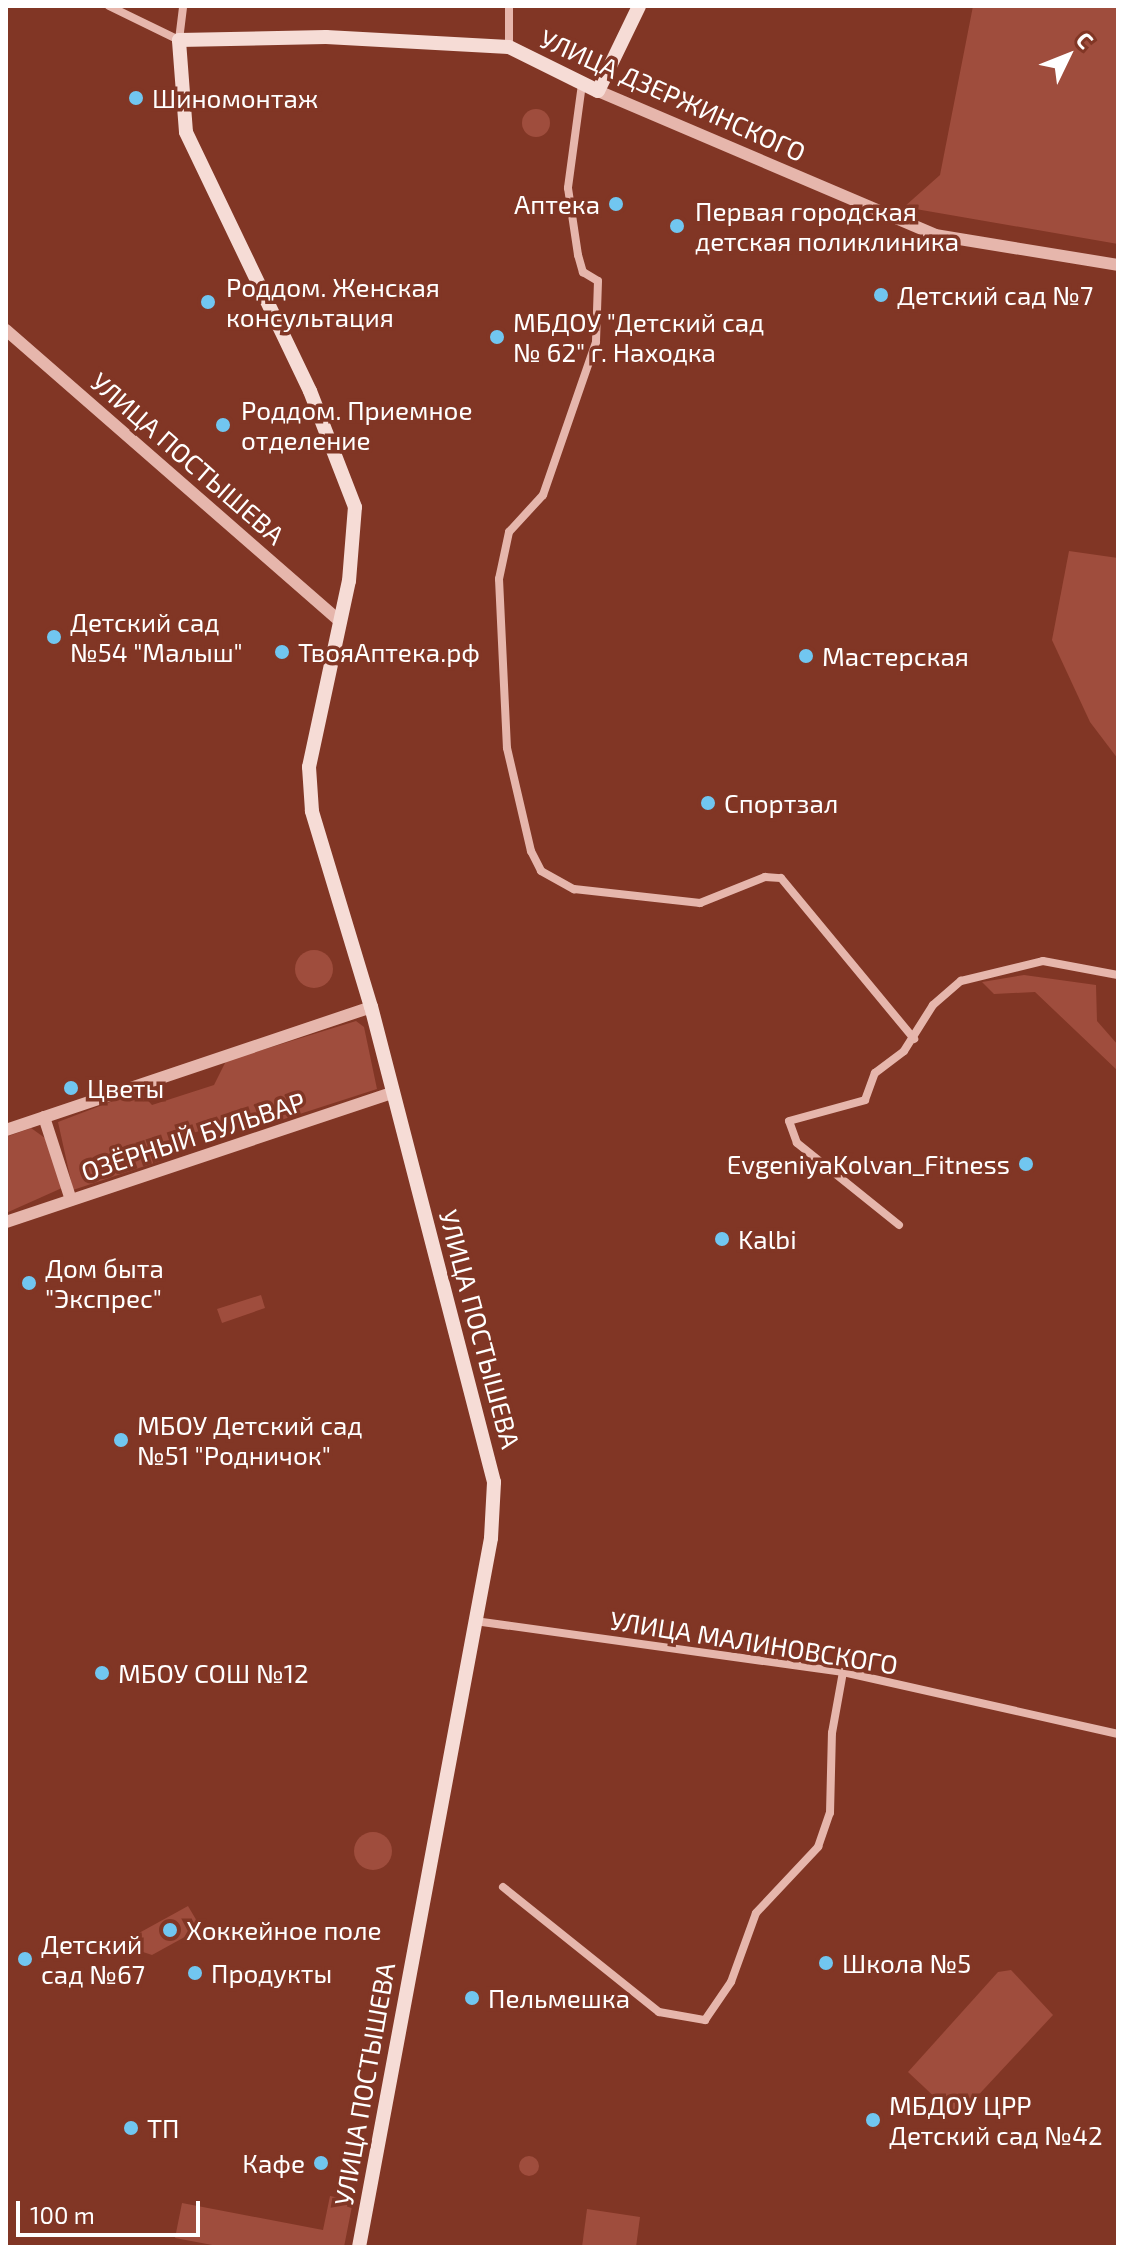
<!DOCTYPE html>
<html>
<head>
<meta charset="utf-8">
<style>
  body { margin:0 }
  #map { position:relative; width:1124px; height:2253px; overflow:hidden; background:#813625; font-family:"Exo 2",sans-serif }
  div>[style] { position:absolute }
  .green>* { inset:0; background:#9f4d3d }
  .round { border-radius:50% }
  .minor>* { height:8px; margin:-4px; padding:0 4px; transform-origin:4px; border-radius:4px; background:#e6b6ac }
  .tertiary>* { height:12px; margin:-6px; padding:0 6px; transform-origin:6px; border-radius:6px; background:#e6b6ac }
  .secondary>* { height:14px; margin:-7px; padding:0 7px; transform-origin:7px; border-radius:7px; background:#f6dcd6 }
  .dots>* { width:22px; height:22px; translate:-50% -50%; box-sizing:border-box; border:4px solid #813625; border-radius:50% }
  span { translate:-50% -50%; white-space:nowrap; text-align:center; line-height:1.15; -webkit-text-stroke:7px #813625; paint-order:stroke }
  .street-label { font-size:26px; color:#fff }
  .poi-label { font-size:26px; color:#fff }
  .left { translate:0 -50%; text-align:left }
  .right { translate:-100% -50%; text-align:right }
  .frame { position:absolute; inset:0; border:8px solid #fff; pointer-events:none }
  .north { position:absolute; left:1028px; top:16px; width:80px; height:80px; -webkit-text-stroke:6px #813625; paint-order:stroke; rotate:47deg; font-size:22px; font-weight:700; line-height:32px; text-align:center; color:#fff }
  .north::after { content:''; display:block; margin:auto; width:28px; height:36px; background:#fff; clip-path:polygon(50% 0,100% 100%,50% 72%,0 100%) }
  .scale { position:absolute; left:16px; top:2201px; width:184px; height:36px; box-sizing:border-box; border:4px solid #fff; border-top:0; padding-left:10px; font-size:24px; line-height:28px; white-space:nowrap; color:#fff; -webkit-text-stroke:6px #813625; paint-order:stroke }
</style>
</head>
<body>
<div id="map">
  <div class="green">
    <i style="clip-path:polygon(973px 6px,1118px 6px,1118px 244px,904px 207px,940px 175px)"></i>
    <i class="round" style="left:522px;top:109px;width:28px;height:28px"></i>
    <i style="clip-path:polygon(1069px 551px,1118px 558px,1118px 759px,1090px 722px,1052px 640px)"></i>
    <i class="round" style="left:295px;top:950px;width:38px;height:38px"></i>
    <i style="clip-path:polygon(1024px 975px,1096px 985px,1097px 1021px,1118px 1045px,1118px 1071px,1035px 992px,994px 994px,982px 982px)"></i>
    <i style="clip-path:polygon(356px 1021px,364px 1027px,377px 1089px,250px 1130px,236px 1120px,163px 1142px,160px 1161px,73px 1190px,58px 1122px,139px 1091px,152px 1105px,214px 1085px,226px 1061px)"></i>
    <i style="clip-path:polygon(31px 1128px,45px 1138px,62px 1188px,6px 1213px,6px 1137px)"></i>
    <i style="clip-path:polygon(261px 1295px,265px 1308px,222px 1323px,217px 1309px)"></i>
    <i class="round" style="left:354px;top:1832px;width:38px;height:38px"></i>
    <i style="clip-path:polygon(188px 1906px,201px 1928px,152px 1955px,143px 1952px,139px 1933px)"></i>
    <i style="clip-path:polygon(1011px 1970px,1053px 2015px,957px 2118px,908px 2072px,998px 1972px)"></i>
    <i class="round" style="left:519px;top:2156px;width:20px;height:20px"></i>
    <i style="clip-path:polygon(330px 2196px,353px 2201px,344px 2247px,223px 2247px,175px 2238px,182px 2203px,323px 2230px)"></i>
    <i style="clip-path:polygon(587px 2209px,640px 2217px,636px 2247px,582px 2247px)"></i>
  </div>
  <div class="minor">
    <i style="left:109px;top:6px;width:78px;rotate:25.9deg"></i>
    <i style="left:179px;top:40px;width:34px;rotate:-83deg"></i>
    <i style="left:509px;top:47px;width:41px;rotate:-90deg"></i>
    <i style="left:582px;top:84px;width:105px;rotate:97.7deg"></i>
    <i style="left:568px;top:188px;width:68px;rotate:81.5deg"></i>
    <i style="left:578px;top:255px;width:18px;rotate:74deg"></i>
    <i style="left:583px;top:272px;width:17px;rotate:31deg"></i>
    <i style="left:598px;top:281px;width:61px;rotate:91.9deg"></i>
    <i style="left:596px;top:342px;width:162px;rotate:109.1deg"></i>
    <i style="left:543px;top:495px;width:50px;rotate:132.6deg"></i>
    <i style="left:509px;top:532px;width:48px;rotate:102deg"></i>
    <i style="left:499px;top:579px;width:169px;rotate:87.3deg"></i>
    <i style="left:507px;top:748px;width:106px;rotate:76.9deg"></i>
    <i style="left:531px;top:851px;width:22px;rotate:63deg"></i>
    <i style="left:541px;top:871px;width:38px;rotate:29deg"></i>
    <i style="left:574px;top:889px;width:127px;rotate:6.3deg"></i>
    <i style="left:700px;top:903px;width:70px;rotate:-21.8deg"></i>
    <i style="left:765px;top:877px;width:16px;rotate:4deg"></i>
    <i style="left:781px;top:878px;width:209px;rotate:50.4deg"></i>
    <i style="left:899px;top:1225px;width:131px;rotate:-141.2deg"></i>
    <i style="left:797px;top:1143px;width:23px;rotate:-110deg"></i>
    <i style="left:789px;top:1121px;width:79px;rotate:-15.4deg"></i>
    <i style="left:865px;top:1100px;width:29px;rotate:-70deg"></i>
    <i style="left:875px;top:1073px;width:36px;rotate:-37deg"></i>
    <i style="left:904px;top:1051px;width:54px;rotate:-57.8deg"></i>
    <i style="left:933px;top:1005px;width:37px;rotate:-41deg"></i>
    <i style="left:961px;top:981px;width:84px;rotate:-13.7deg"></i>
    <i style="left:1043px;top:961px;width:76px;rotate:10.6deg"></i>
    <i style="left:475px;top:1621px;width:372px;rotate:7.9deg"></i>
    <i style="left:843px;top:1672px;width:282px;rotate:12.7deg"></i>
    <i style="left:503px;top:1887px;width:200px;rotate:38.7deg"></i>
    <i style="left:659px;top:2012px;width:47px;rotate:9.9deg"></i>
    <i style="left:705px;top:2020px;width:46px;rotate:-55.6deg"></i>
    <i style="left:731px;top:1982px;width:73px;rotate:-70.1deg"></i>
    <i style="left:756px;top:1913px;width:91px;rotate:-46.8deg"></i>
    <i style="left:818px;top:1847px;width:36px;rotate:-71deg"></i>
    <i style="left:830px;top:1813px;width:80px;rotate:-88.6deg"></i>
    <i style="left:832px;top:1733px;width:62px;rotate:-79.8deg"></i>
  </div>
  <div class="tertiary">
    <i style="left:598px;top:91px;width:366px;rotate:23.1deg"></i>
    <i style="left:935px;top:235px;width:185px;rotate:9.3deg"></i>
    <i style="left:6px;top:330px;width:443px;rotate:41.1deg"></i>
    <i style="left:44px;top:1117px;width:87px;rotate:72deg"></i>
    <i style="left:6px;top:1130px;width:385px;rotate:-18.6deg"></i>
    <i style="left:6px;top:1222px;width:409px;rotate:-18.5deg"></i>
  </div>
  <div class="secondary">
    <i style="left:359px;top:2247px;width:721px;rotate:-79.45deg"></i>
    <i style="left:491px;top:1538px;width:56px;rotate:-86.9deg"></i>
    <i style="left:494px;top:1482px;width:491px;rotate:-104.5deg"></i>
    <i style="left:371px;top:1007px;width:205px;rotate:-106.8deg"></i>
    <i style="left:312px;top:811px;width:44px;rotate:-93.9deg"></i>
    <i style="left:309px;top:767px;width:190px;rotate:-77.9deg"></i>
    <i style="left:349px;top:581px;width:74px;rotate:-85.4deg"></i>
    <i style="left:355px;top:507px;width:124px;rotate:-111.2deg"></i>
    <i style="left:310px;top:391px;width:287px;rotate:-115.6deg"></i>
    <i style="left:186px;top:132px;width:92px;rotate:-94.4deg"></i>
    <i style="left:179px;top:40px;width:147px;rotate:-1.2deg"></i>
    <i style="left:326px;top:37px;width:183px;rotate:3.1deg"></i>
    <i style="left:509px;top:47px;width:99px;rotate:26.3deg"></i>
    <i style="left:598px;top:91px;width:94px;rotate:-64.2deg"></i>
  </div>
  <div class="dots">
    <i style="left:136px;top:98px;background:#71c6f0"></i>
    <i style="left:616px;top:204px;background:#71c6f0"></i>
    <i style="left:677px;top:226px;background:#71c6f0"></i>
    <i style="left:881px;top:295px;background:#71c6f0"></i>
    <i style="left:208px;top:302px;background:#71c6f0"></i>
    <i style="left:497px;top:337px;background:#71c6f0"></i>
    <i style="left:223px;top:425px;background:#71c6f0"></i>
    <i style="left:54px;top:637px;background:#71c6f0"></i>
    <i style="left:282px;top:652px;background:#71c6f0"></i>
    <i style="left:806px;top:656px;background:#71c6f0"></i>
    <i style="left:708px;top:803px;background:#71c6f0"></i>
    <i style="left:71px;top:1088px;background:#71c6f0"></i>
    <i style="left:1026px;top:1164px;background:#71c6f0"></i>
    <i style="left:722px;top:1239px;background:#71c6f0"></i>
    <i style="left:29px;top:1283px;background:#71c6f0"></i>
    <i style="left:121px;top:1440px;background:#71c6f0"></i>
    <i style="left:102px;top:1673px;background:#71c6f0"></i>
    <i style="left:170px;top:1930px;background:#71c6f0"></i>
    <i style="left:25px;top:1959px;background:#71c6f0"></i>
    <i style="left:826px;top:1963px;background:#71c6f0"></i>
    <i style="left:195px;top:1973px;background:#71c6f0"></i>
    <i style="left:472px;top:1998px;background:#71c6f0"></i>
    <i style="left:873px;top:2120px;background:#71c6f0"></i>
    <i style="left:131px;top:2128px;background:#71c6f0"></i>
    <i style="left:321px;top:2163px;background:#71c6f0"></i>
  </div>
  <div class="street-label">
    <span style="left:673px;top:95px;rotate:24deg">УЛИЦА ДЗЕРЖИНСКОГО</span>
    <span style="left:188px;top:458px;rotate:41deg">УЛИЦА ПОСТЫШЕВА</span>
    <span style="left:193px;top:1136px;rotate:-18deg">ОЗЁРНЫЙ БУЛЬВАР</span>
    <span style="left:480px;top:1329px;rotate:75deg">УЛИЦА ПОСТЫШЕВА</span>
    <span style="left:754px;top:1642px;rotate:9deg">УЛИЦА МАЛИНОВСКОГО</span>
    <span style="left:364px;top:2084px;rotate:-80deg">УЛИЦА ПОСТЫШЕВА</span>
  </div>
  <div class="poi-label">
    <span class="left" style="left:152px;top:98px">Шиномонтаж</span>
    <span class="right" style="left:600px;top:204px">Аптека</span>
    <span class="left" style="left:695px;top:226px">Первая городская<br>детская поликлиника</span>
    <span class="left" style="left:226px;top:302px">Роддом. Женская<br>консультация</span>
    <span class="left" style="left:897px;top:295px">Детский сад №7</span>
    <span class="left" style="left:513px;top:337px">МБДОУ "Детский сад<br>№ 62" г. Находка</span>
    <span class="left" style="left:241px;top:425px">Роддом. Приемное<br>отделение</span>
    <span class="left" style="left:70px;top:637px">Детский сад<br>№54 "Малыш"</span>
    <span class="left" style="left:298px;top:652px">ТвояАптека.рф</span>
    <span class="left" style="left:822px;top:656px">Мастерская</span>
    <span class="left" style="left:724px;top:803px">Спортзал</span>
    <span class="left" style="left:87px;top:1088px">Цветы</span>
    <span class="right" style="left:1010px;top:1164px">EvgeniyaKolvan_Fitness</span>
    <span class="left" style="left:738px;top:1239px">Kalbi</span>
    <span class="left" style="left:45px;top:1283px">Дом быта<br>"Экспрес"</span>
    <span class="left" style="left:137px;top:1440px">МБОУ Детский сад<br>№51 "Родничок"</span>
    <span class="left" style="left:118px;top:1673px">МБОУ СОШ №12</span>
    <span class="left" style="left:186px;top:1930px">Хоккейное поле</span>
    <span class="left" style="left:41px;top:1959px">Детский<br>сад №67</span>
    <span class="left" style="left:842px;top:1963px">Школа №5</span>
    <span class="left" style="left:211px;top:1973px">Продукты</span>
    <span class="left" style="left:488px;top:1998px">Пельмешка</span>
    <span class="left" style="left:889px;top:2120px">МБДОУ ЦРР<br>Детский сад №42</span>
    <span class="left" style="left:147px;top:2128px">ТП</span>
    <span class="right" style="left:305px;top:2163px">Кафе</span>
  </div>
  <div class="frame"></div>
  <div class="north">С</div>
  <div class="scale">100 m</div>
</div>
</body>
</html>
